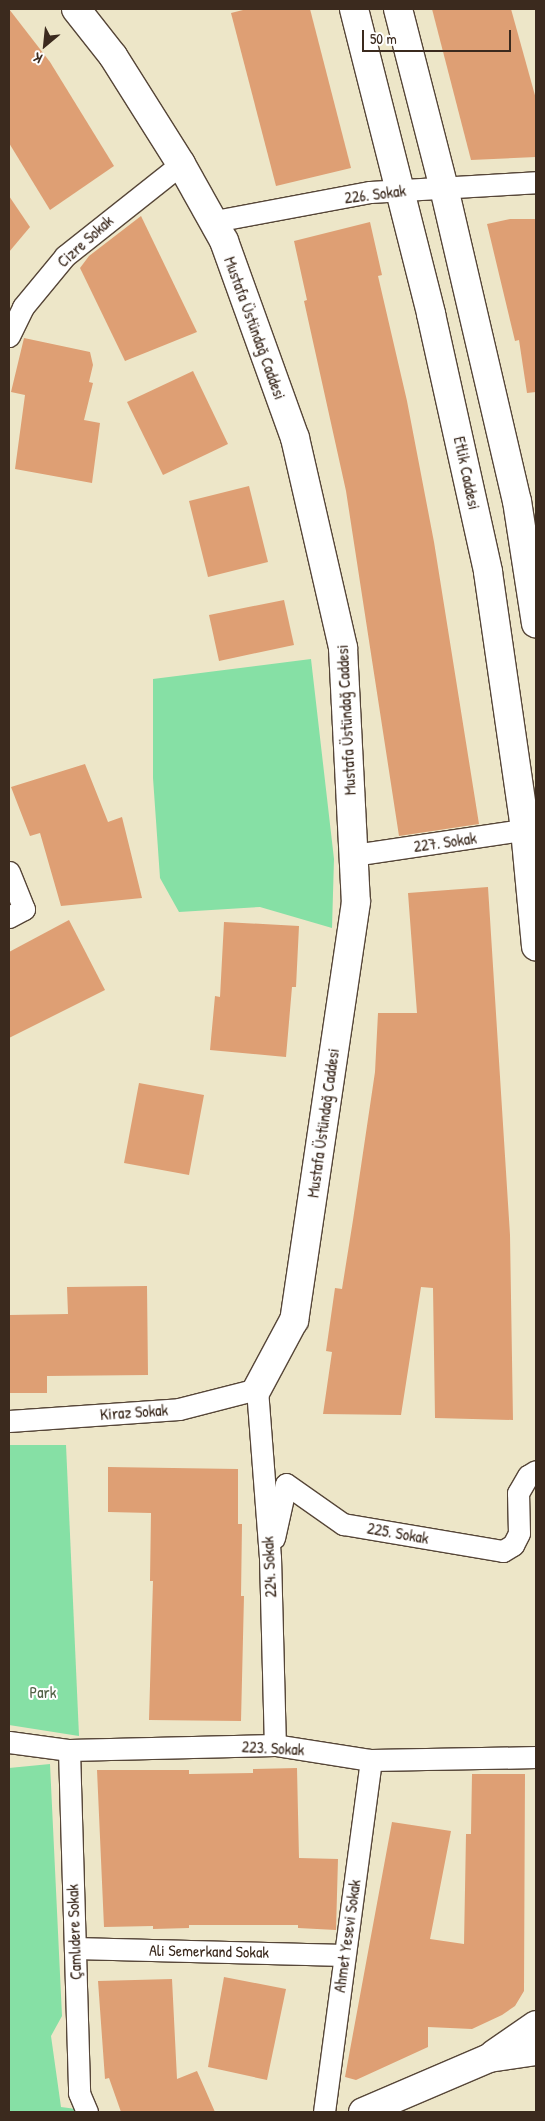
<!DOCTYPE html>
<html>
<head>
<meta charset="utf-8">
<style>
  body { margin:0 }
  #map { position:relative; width:545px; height:2121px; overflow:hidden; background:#ede6c8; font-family:"Patrick Hand",sans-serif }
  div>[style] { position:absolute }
  .green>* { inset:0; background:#86e0a5 }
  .building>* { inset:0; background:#de9f74 }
  .roads { filter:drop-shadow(1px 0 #564638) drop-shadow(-1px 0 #564638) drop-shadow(0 1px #564638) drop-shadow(0 -1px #564638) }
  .minor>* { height:21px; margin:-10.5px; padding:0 10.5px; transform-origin:10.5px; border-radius:10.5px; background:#fff }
  .tertiary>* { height:28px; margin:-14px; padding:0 14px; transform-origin:14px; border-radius:14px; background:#fff }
  .secondary>* { height:28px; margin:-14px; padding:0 14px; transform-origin:14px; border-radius:14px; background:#fff }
  .primary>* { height:28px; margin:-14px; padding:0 14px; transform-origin:14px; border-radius:14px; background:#fff }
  span { translate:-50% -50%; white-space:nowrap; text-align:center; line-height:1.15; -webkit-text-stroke:4px #fff; paint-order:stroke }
  .street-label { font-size:16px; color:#3b2a1e }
  .park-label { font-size:16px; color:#526146 }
  .frame { position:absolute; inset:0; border:10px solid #3b2a1e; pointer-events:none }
  .north { position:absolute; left:20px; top:20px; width:50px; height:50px; -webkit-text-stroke:4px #fff; paint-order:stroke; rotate:208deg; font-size:14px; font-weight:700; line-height:20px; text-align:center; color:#3b2a1e }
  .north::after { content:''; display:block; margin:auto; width:18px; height:22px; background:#3b2a1e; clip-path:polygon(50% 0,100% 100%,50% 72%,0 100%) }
  .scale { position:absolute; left:362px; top:30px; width:149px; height:22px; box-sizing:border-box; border:2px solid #3b2a1e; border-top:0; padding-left:6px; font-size:15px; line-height:18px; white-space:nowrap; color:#3b2a1e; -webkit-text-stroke:4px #fff; paint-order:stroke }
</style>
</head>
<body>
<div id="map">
  <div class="green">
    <i style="clip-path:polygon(311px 659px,334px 859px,332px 928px,260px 907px,179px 912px,160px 878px,153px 778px,153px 679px)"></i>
    <i style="clip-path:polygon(9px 1445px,66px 1445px,79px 1736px,9px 1725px)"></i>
    <i style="clip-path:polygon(50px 1764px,62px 2016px,51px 2036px,61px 2107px,76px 2109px,77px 2112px,9px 2112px,9px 1768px)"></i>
  </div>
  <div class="building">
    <i style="clip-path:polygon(9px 9px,50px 62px,114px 166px,50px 210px,9px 143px)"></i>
    <i style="clip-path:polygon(247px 9px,310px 9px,351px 168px,276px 186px,231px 13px)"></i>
    <i style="clip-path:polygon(432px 9px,511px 9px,536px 99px,536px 157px,471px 160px)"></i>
    <i style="clip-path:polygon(9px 196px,30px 227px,9px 252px)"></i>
    <i style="clip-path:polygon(141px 216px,197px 332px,125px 361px,80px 268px,89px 256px)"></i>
    <i style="clip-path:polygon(510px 219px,536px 219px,536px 392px,527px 393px,519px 340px,515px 341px,487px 224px)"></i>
    <i style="clip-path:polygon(370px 222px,382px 275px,378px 276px,407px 401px,434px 542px,479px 824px,399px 836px,346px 491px,304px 301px,307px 300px,294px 241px)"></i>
    <i style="clip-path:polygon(24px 338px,90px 352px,93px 365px,89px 382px,93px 383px,84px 420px,100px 423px,92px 483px,15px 469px,25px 395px,11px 392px)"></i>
    <i style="clip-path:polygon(193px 371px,228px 444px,163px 475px,127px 402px)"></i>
    <i style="clip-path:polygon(249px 486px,268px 562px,208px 577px,189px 501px)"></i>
    <i style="clip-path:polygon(284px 600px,294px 645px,219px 661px,209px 615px)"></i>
    <i style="clip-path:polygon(85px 764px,108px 822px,122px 817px,142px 898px,61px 906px,40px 833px,30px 836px,11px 787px)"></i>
    <i style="clip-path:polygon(488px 887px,510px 1235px,513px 1420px,435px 1418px,433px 1288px,421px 1287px,401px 1415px,323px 1414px,332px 1352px,326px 1351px,335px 1288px,342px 1289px,353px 1220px,375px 1072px,378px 1013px,417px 1013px,408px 893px)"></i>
    <i style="clip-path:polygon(69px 920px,105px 990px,9px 1038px,9px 952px)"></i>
    <i style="clip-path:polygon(224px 922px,299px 926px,296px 987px,292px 987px,286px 1057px,210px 1050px,215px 996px,220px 997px)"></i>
    <i style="clip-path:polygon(139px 1083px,204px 1095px,189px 1175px,124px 1163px)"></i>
    <i style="clip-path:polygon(147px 1286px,148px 1375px,47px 1376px,47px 1393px,9px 1393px,9px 1315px,68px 1314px,67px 1287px)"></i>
    <i style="clip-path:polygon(108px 1467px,238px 1469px,238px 1524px,242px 1524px,241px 1596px,244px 1596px,241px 1721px,149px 1720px,153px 1581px,150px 1581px,151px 1513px,108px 1512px)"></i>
    <i style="clip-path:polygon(297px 1768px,299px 1858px,338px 1859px,336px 1930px,298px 1928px,298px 1925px,189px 1925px,189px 1928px,153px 1929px,153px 1926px,104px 1927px,97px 1770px,189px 1770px,189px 1774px,253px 1773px,253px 1769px)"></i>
    <i style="clip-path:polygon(472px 1774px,525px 1774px,524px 1991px,515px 2006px,502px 2015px,472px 2029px,428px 2027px,428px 2047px,356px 2080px,345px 2077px,392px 1822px,451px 1831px,430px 1939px,464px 1944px,466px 1834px,471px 1834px)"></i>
    <i style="clip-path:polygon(224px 1977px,286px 1989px,267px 2080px,208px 2067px)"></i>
    <i style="clip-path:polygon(172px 1979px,177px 2079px,197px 2071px,215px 2112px,121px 2112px,109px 2078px,105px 2079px,98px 1981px)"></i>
  </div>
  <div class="roads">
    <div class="minor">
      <i style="left:215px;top:221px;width:158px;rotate:-10.6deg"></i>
      <i style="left:370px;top:192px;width:166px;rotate:-3.4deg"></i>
      <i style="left:9px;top:336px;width:32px;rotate:-64deg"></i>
      <i style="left:23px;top:307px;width:66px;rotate:-50.5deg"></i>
      <i style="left:65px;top:256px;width:148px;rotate:-38.4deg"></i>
      <i style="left:353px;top:855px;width:185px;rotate:-8.4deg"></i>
      <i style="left:9px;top:872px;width:40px;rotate:68deg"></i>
      <i style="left:24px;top:909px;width:17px;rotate:152deg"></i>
      <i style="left:9px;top:1421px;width:170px;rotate:-4deg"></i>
      <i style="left:179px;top:1409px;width:81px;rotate:-14.4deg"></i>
      <i style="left:257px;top:1389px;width:169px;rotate:85.6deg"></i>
      <i style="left:270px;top:1557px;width:188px;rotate:88.5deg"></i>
      <i style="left:274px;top:1538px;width:55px;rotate:-77.5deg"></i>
      <i style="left:286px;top:1484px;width:70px;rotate:35.1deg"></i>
      <i style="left:343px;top:1524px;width:162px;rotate:9.6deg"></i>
      <i style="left:503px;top:1551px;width:12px;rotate:-31deg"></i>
      <i style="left:513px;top:1545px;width:13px;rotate:-63deg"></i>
      <i style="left:519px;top:1533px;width:40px;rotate:-91.4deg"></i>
      <i style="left:518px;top:1493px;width:20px;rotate:-60deg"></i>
      <i style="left:528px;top:1476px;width:9px;rotate:-32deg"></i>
      <i style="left:9px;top:1742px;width:61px;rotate:7.6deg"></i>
      <i style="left:69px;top:1750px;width:206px;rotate:-1.4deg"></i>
      <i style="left:275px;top:1745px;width:97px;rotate:8.9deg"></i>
      <i style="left:371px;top:1760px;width:165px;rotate:-1deg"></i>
      <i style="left:69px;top:1750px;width:343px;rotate:88.3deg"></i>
      <i style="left:79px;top:2093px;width:21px;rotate:67deg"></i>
      <i style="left:75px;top:1948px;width:269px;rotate:1.5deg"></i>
      <i style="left:324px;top:2112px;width:355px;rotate:-82.4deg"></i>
    </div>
    <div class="tertiary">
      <i style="left:76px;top:9px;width:60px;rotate:51.8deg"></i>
      <i style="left:113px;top:56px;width:128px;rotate:57.8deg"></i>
      <i style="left:181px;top:164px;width:88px;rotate:60.8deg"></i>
      <i style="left:224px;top:241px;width:209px;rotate:70.2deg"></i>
      <i style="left:295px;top:438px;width:215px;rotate:77.1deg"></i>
      <i style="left:343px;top:648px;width:254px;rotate:87.1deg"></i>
      <i style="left:356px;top:902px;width:423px;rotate:98.4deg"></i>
      <i style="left:294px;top:1320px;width:78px;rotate:118.2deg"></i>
    </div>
    <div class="secondary">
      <i style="left:494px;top:2054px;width:51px;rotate:-34.6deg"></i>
      <i style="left:363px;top:2112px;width:137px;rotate:-23.2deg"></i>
      <i style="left:489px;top:2058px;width:48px;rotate:-8.5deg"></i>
    </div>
    <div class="primary">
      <i style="left:354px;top:9px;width:315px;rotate:75.8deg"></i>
      <i style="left:431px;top:314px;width:264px;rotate:77.5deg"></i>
      <i style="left:488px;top:572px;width:261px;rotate:81.8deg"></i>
      <i style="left:525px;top:830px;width:117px;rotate:84.6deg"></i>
      <i style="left:398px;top:9px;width:185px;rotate:75.6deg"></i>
      <i style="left:444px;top:188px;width:321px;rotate:76.9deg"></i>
      <i style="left:517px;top:501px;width:124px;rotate:81.2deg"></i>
    </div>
  </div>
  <div class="street-label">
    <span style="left:375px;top:194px;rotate:-7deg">226. Sokak</span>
    <span style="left:85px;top:241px;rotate:-42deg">Cizre Sokak</span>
    <span style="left:255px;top:328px;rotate:70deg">Mustafa Üstündağ Caddesi</span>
    <span style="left:467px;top:473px;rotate:78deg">Etlik Caddesi</span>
    <span style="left:346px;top:720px;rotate:-93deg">Mustafa Üstündağ Caddesi</span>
    <span style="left:445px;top:842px;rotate:-8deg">227. Sokak</span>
    <span style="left:323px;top:1123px;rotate:-82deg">Mustafa Üstündağ Caddesi</span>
    <span style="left:134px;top:1412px;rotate:-4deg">Kiraz Sokak</span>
    <span style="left:398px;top:1533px;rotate:10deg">225. Sokak</span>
    <span style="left:269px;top:1567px;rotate:-93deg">224. Sokak</span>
    <span style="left:273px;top:1748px;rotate:3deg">223. Sokak</span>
    <span style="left:74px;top:1932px;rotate:-92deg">Çamlıdere Sokak</span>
    <span style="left:347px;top:1936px;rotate:-82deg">Ahmet Yesevi Sokak</span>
    <span style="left:209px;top:1951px;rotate:1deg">Ali Semerkand Sokak</span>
  </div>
  <div class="park-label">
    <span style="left:43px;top:1692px">Park</span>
  </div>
  <div class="frame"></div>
  <div class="north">K</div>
  <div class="scale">50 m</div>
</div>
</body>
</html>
